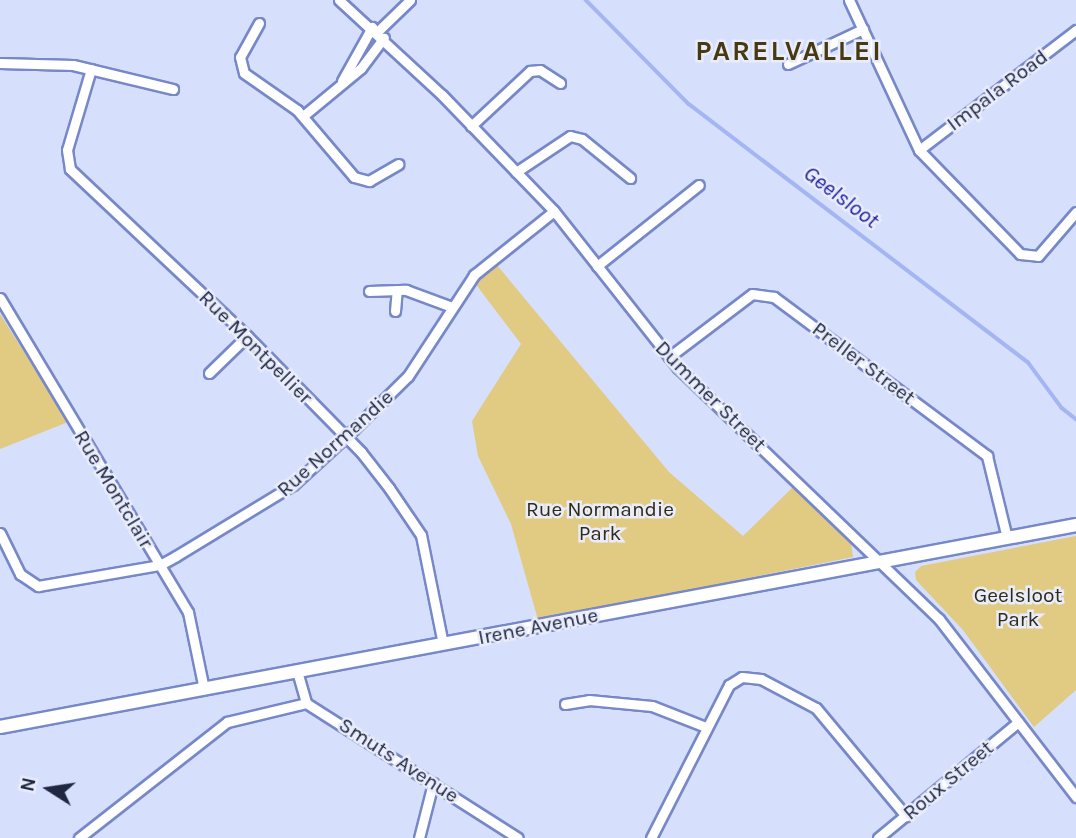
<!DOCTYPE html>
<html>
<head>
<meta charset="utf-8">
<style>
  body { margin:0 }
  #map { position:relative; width:1076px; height:838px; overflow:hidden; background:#d6dffb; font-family:Karla,sans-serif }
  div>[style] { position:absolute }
  .green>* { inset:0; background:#e1ca81 }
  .stream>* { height:3.5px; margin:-1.75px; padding:0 1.75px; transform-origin:1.75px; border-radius:1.75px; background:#a4b5f4 }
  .roads { filter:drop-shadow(2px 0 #7788c9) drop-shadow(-2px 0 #7788c9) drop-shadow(0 2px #7788c9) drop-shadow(0 -2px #7788c9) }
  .street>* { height:9px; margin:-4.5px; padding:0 4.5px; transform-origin:4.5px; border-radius:4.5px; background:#fff }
  .secondary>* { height:12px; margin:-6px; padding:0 6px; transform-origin:6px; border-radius:6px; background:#fff }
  span { translate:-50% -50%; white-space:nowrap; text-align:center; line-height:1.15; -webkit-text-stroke:5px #e8ecfb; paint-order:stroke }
  .street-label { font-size:21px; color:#202741 }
  .park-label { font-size:21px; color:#312a14 }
  .water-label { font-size:23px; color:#24249b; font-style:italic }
  .district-label { font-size:28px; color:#473a11; font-weight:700; letter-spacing:2px }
  .north { position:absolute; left:14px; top:754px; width:70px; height:70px; -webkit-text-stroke:5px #e8ecfb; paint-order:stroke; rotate:282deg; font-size:19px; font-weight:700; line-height:28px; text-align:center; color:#202741 }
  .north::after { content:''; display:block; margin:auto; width:24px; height:32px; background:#202741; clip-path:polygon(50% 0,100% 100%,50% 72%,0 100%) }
</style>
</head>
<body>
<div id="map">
  <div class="green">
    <i style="clip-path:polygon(496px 264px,669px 472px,743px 536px,793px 487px,851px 543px,853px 557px,538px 620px,511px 524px,478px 456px,472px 421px,521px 344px,474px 282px)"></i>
    <i style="clip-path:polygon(0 314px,68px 422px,0 449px)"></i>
    <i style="clip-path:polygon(1076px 536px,1076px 690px,1034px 727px,963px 630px,916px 580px,915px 572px,921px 566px)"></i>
  </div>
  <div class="stream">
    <i style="left:586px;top:0;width:146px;rotate:45.3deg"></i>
    <i style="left:689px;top:104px;width:426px;rotate:37.3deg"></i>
    <i style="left:1028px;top:362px;width:57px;rotate:53.5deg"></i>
    <i style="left:1062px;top:408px;width:18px;rotate:38deg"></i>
  </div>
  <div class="roads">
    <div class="street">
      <i style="left:339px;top:0;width:140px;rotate:42.7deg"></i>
      <i style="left:442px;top:95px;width:161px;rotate:46deg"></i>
      <i style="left:554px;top:211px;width:200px;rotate:51.7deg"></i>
      <i style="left:678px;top:368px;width:362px;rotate:43.9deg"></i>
      <i style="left:939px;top:619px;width:225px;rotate:52.4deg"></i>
      <i style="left:849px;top:0;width:166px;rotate:65deg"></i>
      <i style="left:919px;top:150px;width:145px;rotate:45.8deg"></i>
      <i style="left:1020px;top:254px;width:18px;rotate:6deg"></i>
      <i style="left:1038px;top:256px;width:58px;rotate:-49.2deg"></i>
      <i style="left:259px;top:23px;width:39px;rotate:119deg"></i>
      <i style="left:240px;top:57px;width:16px;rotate:76deg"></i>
      <i style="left:244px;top:73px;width:65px;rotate:34.9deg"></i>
      <i style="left:297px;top:110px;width:88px;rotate:49.6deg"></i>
      <i style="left:354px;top:177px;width:16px;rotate:15deg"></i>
      <i style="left:369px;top:181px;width:34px;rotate:-30deg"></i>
      <i style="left:377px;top:32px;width:46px;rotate:-44.1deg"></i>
      <i style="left:0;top:63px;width:73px;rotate:1.6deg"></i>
      <i style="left:73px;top:65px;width:103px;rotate:13.5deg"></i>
      <i style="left:788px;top:64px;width:83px;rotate:-25deg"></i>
      <i style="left:91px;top:69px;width:84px;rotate:106.5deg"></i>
      <i style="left:67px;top:150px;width:19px;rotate:81deg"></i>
      <i style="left:70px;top:169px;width:243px;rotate:43.3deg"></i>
      <i style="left:247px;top:336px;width:163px;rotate:45.5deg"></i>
      <i style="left:361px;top:452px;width:46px;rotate:52.1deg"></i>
      <i style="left:389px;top:488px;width:57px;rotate:55.8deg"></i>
      <i style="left:421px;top:535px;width:111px;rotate:78.6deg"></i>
      <i style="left:342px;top:81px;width:62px;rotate:-60.9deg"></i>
      <i style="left:303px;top:116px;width:75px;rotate:-39.6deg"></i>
      <i style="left:361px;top:68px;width:38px;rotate:-53deg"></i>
      <i style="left:471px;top:126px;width:81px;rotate:-43deg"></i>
      <i style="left:530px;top:71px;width:10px;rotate:-6deg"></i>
      <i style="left:540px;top:70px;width:24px;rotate:33deg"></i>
      <i style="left:919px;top:150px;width:198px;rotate:-37.4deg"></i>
      <i style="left:516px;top:172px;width:65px;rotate:-33.7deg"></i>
      <i style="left:570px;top:136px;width:12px;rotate:14deg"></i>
      <i style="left:582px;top:139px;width:62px;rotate:39.1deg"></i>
      <i style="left:597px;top:266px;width:130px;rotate:-38.5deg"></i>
      <i style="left:369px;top:291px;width:37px;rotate:-2deg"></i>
      <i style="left:406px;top:290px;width:49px;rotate:20.3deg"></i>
      <i style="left:0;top:298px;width:366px;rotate:59.1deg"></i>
      <i style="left:188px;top:612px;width:79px;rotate:78.3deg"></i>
      <i style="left:395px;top:311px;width:21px;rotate:-85deg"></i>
      <i style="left:669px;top:357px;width:104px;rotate:-37.2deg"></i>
      <i style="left:752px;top:294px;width:22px;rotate:8deg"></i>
      <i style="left:774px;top:297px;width:266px;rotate:36.7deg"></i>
      <i style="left:987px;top:456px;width:84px;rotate:76.3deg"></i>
      <i style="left:209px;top:373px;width:53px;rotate:-44.2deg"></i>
      <i style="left:0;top:533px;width:46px;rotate:64deg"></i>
      <i style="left:20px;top:574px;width:22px;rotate:34deg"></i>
      <i style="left:38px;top:586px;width:124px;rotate:-9.8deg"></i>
      <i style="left:160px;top:565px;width:18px;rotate:-29deg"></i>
      <i style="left:176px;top:556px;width:137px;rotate:-31.3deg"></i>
      <i style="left:293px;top:485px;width:80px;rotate:-42.5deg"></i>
      <i style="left:352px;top:431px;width:78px;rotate:-44.5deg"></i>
      <i style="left:408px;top:376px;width:121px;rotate:-56.8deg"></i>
      <i style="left:474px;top:275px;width:102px;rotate:-38.7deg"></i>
      <i style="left:297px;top:671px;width:33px;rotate:74deg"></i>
      <i style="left:306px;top:703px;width:251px;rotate:32.5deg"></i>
      <i style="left:565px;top:704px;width:24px;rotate:-9deg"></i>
      <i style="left:589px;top:700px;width:63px;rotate:5.4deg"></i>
      <i style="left:652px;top:706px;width:58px;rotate:21.3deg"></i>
      <i style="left:79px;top:838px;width:188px;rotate:-38.1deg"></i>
      <i style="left:227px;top:722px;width:81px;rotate:-13.5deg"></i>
      <i style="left:419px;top:838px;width:57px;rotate:-75.7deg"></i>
      <i style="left:651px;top:838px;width:172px;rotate:-63deg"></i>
      <i style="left:729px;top:685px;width:15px;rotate:-32deg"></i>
      <i style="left:742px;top:677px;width:19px;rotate:6deg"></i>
      <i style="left:761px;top:679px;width:62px;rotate:27.8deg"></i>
      <i style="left:816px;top:708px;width:141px;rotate:50.2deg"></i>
      <i style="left:878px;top:838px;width:182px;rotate:-39.6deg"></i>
    </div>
    <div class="secondary">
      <i style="left:0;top:727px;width:1095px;rotate:-10.63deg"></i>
    </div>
  </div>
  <div class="street-label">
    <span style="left:997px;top:90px;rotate:-37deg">Impala Road</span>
    <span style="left:256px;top:347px;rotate:45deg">Rue Montpellier</span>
    <span style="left:864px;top:363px;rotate:37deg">Preller Street</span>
    <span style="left:711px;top:396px;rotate:45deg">Dummer Street</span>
    <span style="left:335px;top:443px;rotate:-42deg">Rue Normandie</span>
    <span style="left:114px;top:489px;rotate:59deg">Rue Montclair</span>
    <span style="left:538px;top:626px;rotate:-11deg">Irene Avenue</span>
    <span style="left:399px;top:760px;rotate:33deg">Smuts Avenue</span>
    <span style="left:948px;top:780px;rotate:-40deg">Roux Street</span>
  </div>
  <div class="park-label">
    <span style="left:600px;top:521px">Rue Normandie<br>Park</span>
    <span style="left:1018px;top:607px">Geelsloot<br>Park</span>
  </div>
  <div class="water-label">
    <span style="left:841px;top:197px;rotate:37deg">Geelsloot</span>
  </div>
  <div class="district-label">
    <span style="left:789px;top:51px">PARELVALLEI</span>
  </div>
  <div class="north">N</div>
</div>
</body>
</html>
